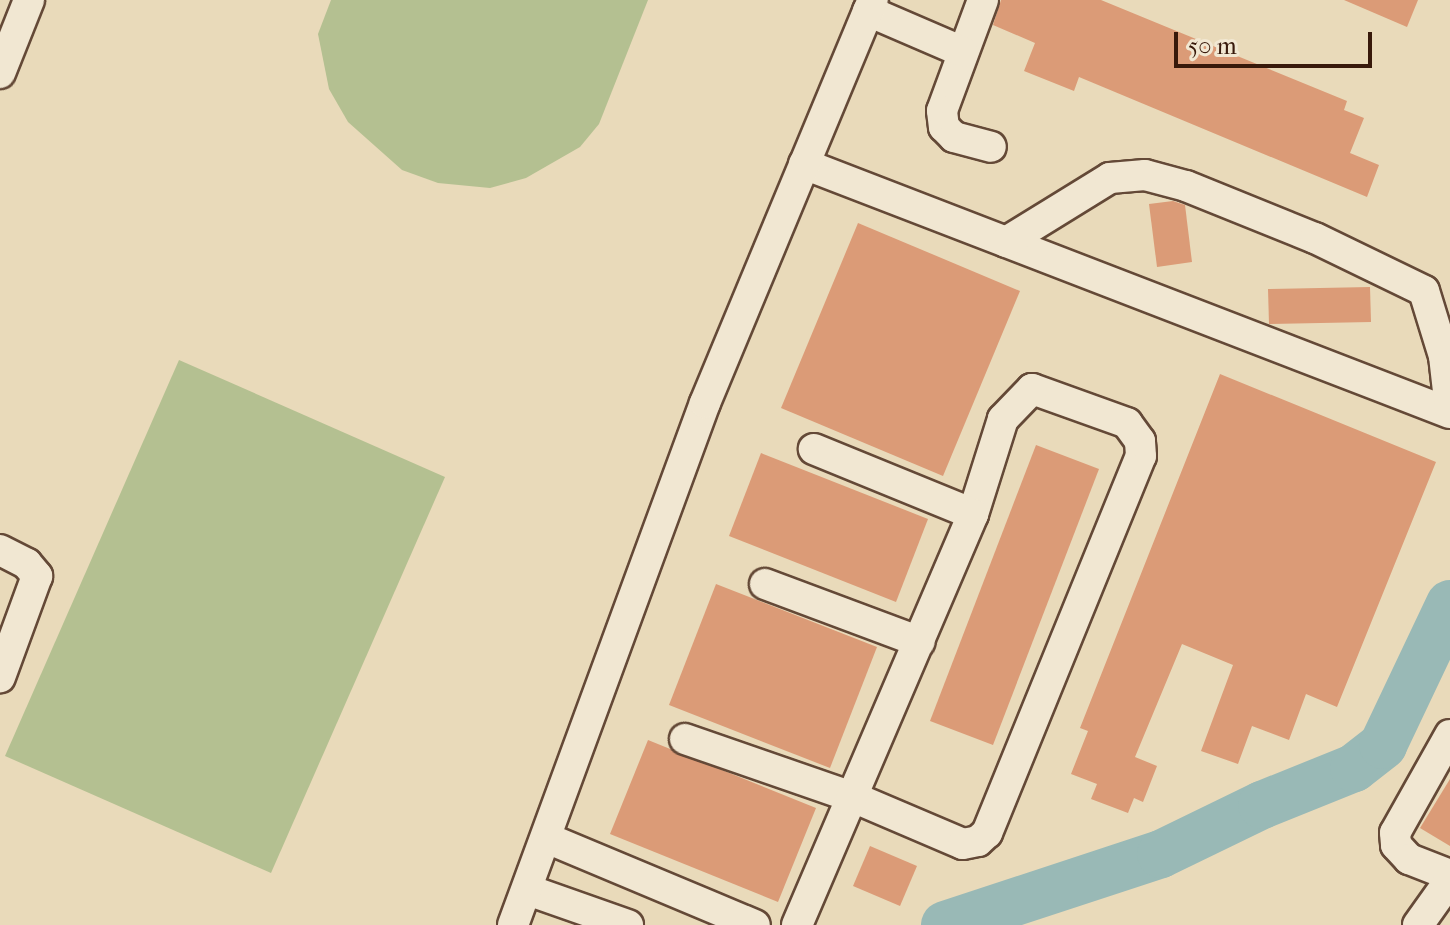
<!DOCTYPE html>
<html>
<head>
<meta charset="utf-8">
<style>
  body { margin:0 }
  #map { position:relative; width:1450px; height:925px; overflow:hidden; background:#e9daba; font-family:"IM FELL French Canon",serif }
  div>[style] { position:absolute }
  .green>* { inset:0; background:#b4c091 }
  .river>* { height:48px; margin:-24px; padding:0 24px; transform-origin:24px; border-radius:24px; background:#99b9b6 }
  .building>* { inset:0; background:#db9b77 }
  .roads { filter:drop-shadow(2px 0 #644937) drop-shadow(-2px 0 #644937) drop-shadow(0 2px #644937) drop-shadow(0 -2px #644937) }
  .minor>* { height:30px; margin:-15px; padding:0 15px; transform-origin:15px; border-radius:15px; background:#f1e7d2 }
  span { translate:-50% -50%; white-space:nowrap; text-align:center; line-height:1.15; -webkit-text-stroke:7px #f1e7d2; paint-order:stroke }
  .scale { position:absolute; left:1174px; top:32px; width:198px; height:36px; box-sizing:border-box; border:4px solid #38190b; border-top:0; padding-left:10px; font-size:24px; line-height:28px; white-space:nowrap; color:#38190b; -webkit-text-stroke:6px #f1e7d2; paint-order:stroke }
</style>
</head>
<body>
<div id="map">
  <div class="green">
    <i style="clip-path:polygon(331px 0,648px 0,599px 124px,580px 147px,526px 178px,490px 188px,438px 183px,402px 170px,348px 122px,329px 89px,318px 34px)"></i>
    <i style="clip-path:polygon(179px 360px,445px 477px,271px 873px,5px 756px)"></i>
  </div>
  <div class="river">
    <i style="left:945px;top:925px;width:227px;rotate:-18.2deg"></i>
    <i style="left:1161px;top:854px;width:112px;rotate:-25.9deg"></i>
    <i style="left:1262px;top:805px;width:99px;rotate:-21.9deg"></i>
    <i style="left:1354px;top:768px;width:37px;rotate:-38deg"></i>
    <i style="left:1383px;top:745px;width:156px;rotate:-64.6deg"></i>
  </div>
  <div class="building">
    <i style="clip-path:polygon(1001px 0,1101px 0,1347px 101px,1344px 110px,1364px 118px,1350px 153px,1379px 165px,1367px 197px,1079px 77px,1074px 91px,1024px 71px,1035px 43px,993px 25px)"></i>
    <i style="clip-path:polygon(1344px 0,1418px 0,1407px 27px)"></i>
    <i style="clip-path:polygon(1173px 201px,1185px 205px,1192px 262px,1157px 267px,1149px 204px)"></i>
    <i style="clip-path:polygon(858px 223px,1020px 291px,943px 476px,781px 408px)"></i>
    <i style="clip-path:polygon(1370px 287px,1371px 322px,1269px 324px,1268px 289px)"></i>
    <i style="clip-path:polygon(1220px 374px,1436px 462px,1337px 707px,1306px 694px,1289px 740px,1252px 726px,1238px 764px,1201px 751px,1233px 665px,1182px 644px,1135px 757px,1157px 766px,1143px 802px,1134px 798px,1128px 813px,1091px 799px,1097px 784px,1071px 774px,1088px 731px,1080px 728px)"></i>
    <i style="clip-path:polygon(1036px 445px,1099px 469px,993px 745px,930px 721px)"></i>
    <i style="clip-path:polygon(761px 453px,928px 519px,896px 602px,729px 536px)"></i>
    <i style="clip-path:polygon(716px 584px,877px 647px,830px 768px,669px 705px)"></i>
    <i style="clip-path:polygon(648px 740px,816px 808px,778px 902px,610px 834px)"></i>
    <i style="clip-path:polygon(1450px 779px,1450px 846px,1420px 828px)"></i>
    <i style="clip-path:polygon(870px 846px,917px 866px,900px 906px,853px 886px)"></i>
  </div>
  <div class="roads">
    <div class="minor">
      <i style="left:983px;top:0;width:118px;rotate:110.3deg"></i>
      <i style="left:942px;top:111px;width:16px;rotate:83deg"></i>
      <i style="left:944px;top:127px;width:14px;rotate:45deg"></i>
      <i style="left:954px;top:137px;width:38px;rotate:15deg"></i>
      <i style="left:868px;top:11px;width:103px;rotate:23.3deg"></i>
      <i style="left:0;top:73px;width:79px;rotate:-68.3deg"></i>
      <i style="left:804px;top:164px;width:692px;rotate:21.08deg"></i>
      <i style="left:1006px;top:242px;width:122px;rotate:-31.6deg"></i>
      <i style="left:1110px;top:178px;width:35px;rotate:-5deg"></i>
      <i style="left:1145px;top:175px;width:42px;rotate:15deg"></i>
      <i style="left:1186px;top:186px;width:139px;rotate:22deg"></i>
      <i style="left:1315px;top:238px;width:121px;rotate:25.9deg"></i>
      <i style="left:1424px;top:291px;width:68px;rotate:72.9deg"></i>
      <i style="left:1444px;top:356px;width:53px;rotate:83.5deg"></i>
      <i style="left:0;top:550px;width:30px;rotate:27deg"></i>
      <i style="left:27px;top:564px;width:16px;rotate:50deg"></i>
      <i style="left:37px;top:576px;width:108px;rotate:110.1deg"></i>
      <i style="left:765px;top:584px;width:165px;rotate:20.5deg"></i>
      <i style="left:1450px;top:735px;width:112px;rotate:119.3deg"></i>
      <i style="left:1395px;top:833px;width:12px;rotate:85deg"></i>
      <i style="left:1396px;top:845px;width:19px;rotate:47deg"></i>
      <i style="left:1409px;top:859px;width:44px;rotate:21.3deg"></i>
      <i style="left:685px;top:739px;width:180px;rotate:19.1deg"></i>
      <i style="left:855px;top:798px;width:117px;rotate:23.1deg"></i>
      <i style="left:963px;top:844px;width:15px;rotate:-11deg"></i>
      <i style="left:978px;top:841px;width:12px;rotate:-42deg"></i>
      <i style="left:987px;top:833px;width:407px;rotate:-67.8deg"></i>
      <i style="left:1141px;top:456px;width:15px;rotate:-94deg"></i>
      <i style="left:1140px;top:441px;width:22px;rotate:-126deg"></i>
      <i style="left:1127px;top:423px;width:101px;rotate:-160.3deg"></i>
      <i style="left:1032px;top:389px;width:42px;rotate:134deg"></i>
      <i style="left:1003px;top:419px;width:100px;rotate:107.5deg"></i>
      <i style="left:973px;top:514px;width:172px;rotate:-157.8deg"></i>
      <i style="left:549px;top:839px;width:223px;rotate:22.7deg"></i>
      <i style="left:528px;top:890px;width:106px;rotate:19.3deg"></i>
      <i style="left:513px;top:925px;width:556px;rotate:-69.81deg"></i>
      <i style="left:705px;top:403px;width:437px;rotate:-67.4deg"></i>
      <i style="left:797px;top:925px;width:447px;rotate:-66.8deg"></i>
      <i style="left:1418px;top:925px;width:55px;rotate:-54.6deg"></i>
    </div>
  </div>
  <div class="scale">50 m</div>
</div>
</body>
</html>
